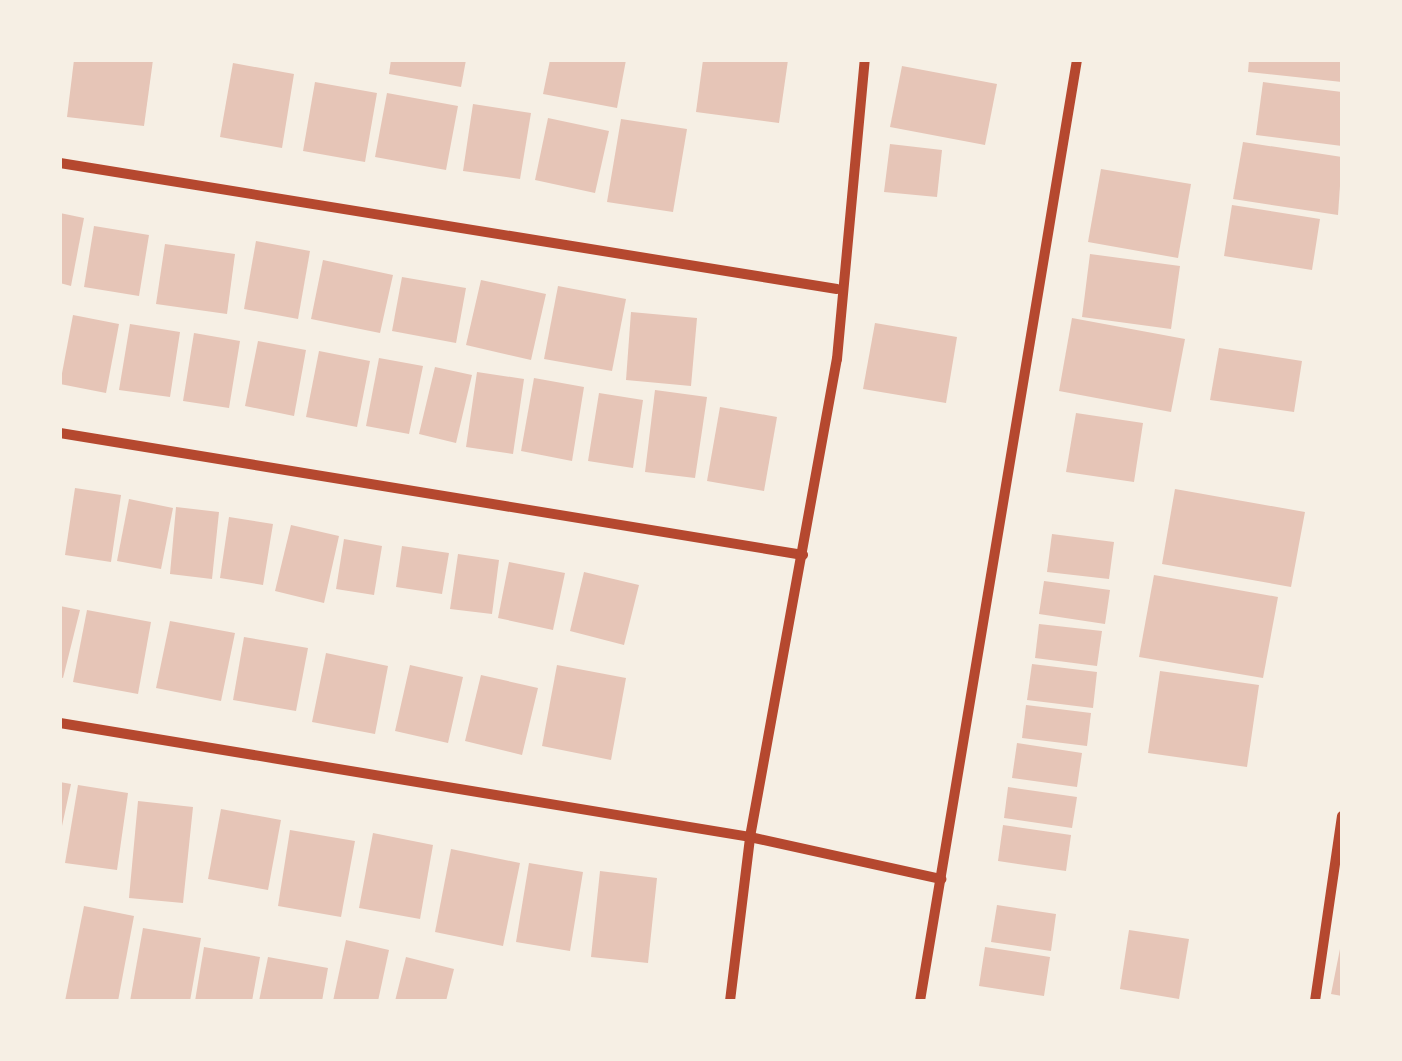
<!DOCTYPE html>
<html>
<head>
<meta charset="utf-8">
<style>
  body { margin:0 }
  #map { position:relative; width:1402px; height:1061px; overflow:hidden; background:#f6efe4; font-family:"Asap Condensed",sans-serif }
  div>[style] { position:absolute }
  .building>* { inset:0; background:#e6c5b7 }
  .minor>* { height:10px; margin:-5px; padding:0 5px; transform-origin:5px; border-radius:5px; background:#b5482f }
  span { translate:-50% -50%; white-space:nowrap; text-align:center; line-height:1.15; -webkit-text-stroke:10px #f6efe4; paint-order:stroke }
  .frame { position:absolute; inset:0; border:62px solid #f6efe4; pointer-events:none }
</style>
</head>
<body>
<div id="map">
  <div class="building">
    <i style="clip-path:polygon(74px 60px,153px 60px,144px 126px,67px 117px)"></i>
    <i style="clip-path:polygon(391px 60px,466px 60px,461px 87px,389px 74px)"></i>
    <i style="clip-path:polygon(550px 60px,626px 60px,617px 108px,543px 94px)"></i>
    <i style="clip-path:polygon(703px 60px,788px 60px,779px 123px,696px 112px)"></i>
    <i style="clip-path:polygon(1249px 60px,1342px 60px,1342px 82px,1248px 72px)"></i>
    <i style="clip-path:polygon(233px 63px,294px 74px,282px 148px,220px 137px)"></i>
    <i style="clip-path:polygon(902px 66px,997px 84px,985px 145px,890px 127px)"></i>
    <i style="clip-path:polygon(315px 82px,377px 93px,365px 162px,303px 151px)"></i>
    <i style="clip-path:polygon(1263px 82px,1342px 92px,1342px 146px,1256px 135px)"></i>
    <i style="clip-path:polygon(387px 93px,458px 106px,446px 170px,375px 157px)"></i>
    <i style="clip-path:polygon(473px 104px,531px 113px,520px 179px,463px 171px)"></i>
    <i style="clip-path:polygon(548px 118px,609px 131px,595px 193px,535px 180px)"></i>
    <i style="clip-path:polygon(621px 119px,687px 129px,673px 212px,607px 202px)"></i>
    <i style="clip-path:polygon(1243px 142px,1342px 157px,1338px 215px,1233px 199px)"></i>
    <i style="clip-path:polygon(890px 144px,942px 150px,937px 197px,884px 192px)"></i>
    <i style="clip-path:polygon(1101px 169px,1191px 184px,1178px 258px,1088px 242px)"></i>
    <i style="clip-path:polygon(1232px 205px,1320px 219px,1312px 270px,1224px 256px)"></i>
    <i style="clip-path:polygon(60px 213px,84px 218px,71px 286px,60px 283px)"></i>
    <i style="clip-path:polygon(94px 226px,149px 235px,139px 296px,84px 287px)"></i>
    <i style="clip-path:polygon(256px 241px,310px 251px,298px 319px,244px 309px)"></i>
    <i style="clip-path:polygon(165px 244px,235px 254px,227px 314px,156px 304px)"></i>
    <i style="clip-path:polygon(1090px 254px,1180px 266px,1171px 329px,1082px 317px)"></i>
    <i style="clip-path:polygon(323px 260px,393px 275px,380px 333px,311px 319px)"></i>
    <i style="clip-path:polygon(402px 277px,466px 288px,456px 343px,392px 331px)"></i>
    <i style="clip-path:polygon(481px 280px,546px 294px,531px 360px,466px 345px)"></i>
    <i style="clip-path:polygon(558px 286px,626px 299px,612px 371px,544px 359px)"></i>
    <i style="clip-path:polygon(631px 312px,697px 318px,691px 386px,626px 380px)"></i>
    <i style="clip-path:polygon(73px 315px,119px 324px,106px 393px,60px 384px)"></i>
    <i style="clip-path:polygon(1072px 318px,1185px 339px,1171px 412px,1059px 391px)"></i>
    <i style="clip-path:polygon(875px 323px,957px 337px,946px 403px,863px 389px)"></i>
    <i style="clip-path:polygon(130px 324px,180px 332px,170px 397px,119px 390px)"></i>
    <i style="clip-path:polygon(194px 333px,240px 341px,229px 408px,183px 401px)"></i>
    <i style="clip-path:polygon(258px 341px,306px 350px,294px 416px,245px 406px)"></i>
    <i style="clip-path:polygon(1219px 348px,1302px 361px,1294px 412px,1210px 400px)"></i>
    <i style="clip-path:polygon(319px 351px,370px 361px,357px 427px,306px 417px)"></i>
    <i style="clip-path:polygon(379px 358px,423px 366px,409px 434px,366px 426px)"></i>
    <i style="clip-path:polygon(435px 367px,472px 375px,456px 443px,419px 434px)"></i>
    <i style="clip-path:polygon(477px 372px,524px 379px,513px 454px,466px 447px)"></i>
    <i style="clip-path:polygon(534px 378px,584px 387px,572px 461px,521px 451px)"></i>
    <i style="clip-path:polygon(655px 390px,707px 397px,695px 478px,645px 472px)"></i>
    <i style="clip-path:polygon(599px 393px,643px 400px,633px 468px,588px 461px)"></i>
    <i style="clip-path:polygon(720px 407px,777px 417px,764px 491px,707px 481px)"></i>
    <i style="clip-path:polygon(1076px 413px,1143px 423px,1134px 482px,1066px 472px)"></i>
    <i style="clip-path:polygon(75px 488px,121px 495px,111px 562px,65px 555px)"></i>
    <i style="clip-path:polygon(1175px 489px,1305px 512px,1291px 587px,1162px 564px)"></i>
    <i style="clip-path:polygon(129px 499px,173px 508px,161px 569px,117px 561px)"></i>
    <i style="clip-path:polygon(176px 507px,219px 512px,212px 579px,170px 574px)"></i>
    <i style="clip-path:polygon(229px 517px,273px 524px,263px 585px,220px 578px)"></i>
    <i style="clip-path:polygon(291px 525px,339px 536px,324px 603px,275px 591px)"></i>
    <i style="clip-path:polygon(1052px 534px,1114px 542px,1109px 579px,1047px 572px)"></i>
    <i style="clip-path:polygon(344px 539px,382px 546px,374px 595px,336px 589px)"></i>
    <i style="clip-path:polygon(402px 546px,449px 553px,442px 594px,396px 587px)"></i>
    <i style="clip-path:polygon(458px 554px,499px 560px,492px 614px,450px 609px)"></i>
    <i style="clip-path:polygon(509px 562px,565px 573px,553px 630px,498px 618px)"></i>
    <i style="clip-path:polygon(584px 572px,639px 585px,624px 645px,570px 631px)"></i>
    <i style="clip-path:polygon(1154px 575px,1278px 597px,1263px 678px,1139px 657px)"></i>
    <i style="clip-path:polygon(1044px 581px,1110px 590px,1105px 624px,1039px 614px)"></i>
    <i style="clip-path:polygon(60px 606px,80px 610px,63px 678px,60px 677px)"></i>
    <i style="clip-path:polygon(87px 610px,151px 622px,138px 694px,73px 682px)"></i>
    <i style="clip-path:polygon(170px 621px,235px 633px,221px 701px,156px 688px)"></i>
    <i style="clip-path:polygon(1039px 624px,1102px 631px,1097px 666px,1035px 658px)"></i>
    <i style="clip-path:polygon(244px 637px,308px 648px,296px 711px,233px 700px)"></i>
    <i style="clip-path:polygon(326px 653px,388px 666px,375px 734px,312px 722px)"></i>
    <i style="clip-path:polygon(1032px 664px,1097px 672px,1093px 708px,1027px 700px)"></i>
    <i style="clip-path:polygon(410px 665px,463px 677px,448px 743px,395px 731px)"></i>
    <i style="clip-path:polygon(557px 665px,626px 678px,611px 760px,542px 746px)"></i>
    <i style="clip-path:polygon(1160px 671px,1259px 685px,1247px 767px,1148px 753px)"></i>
    <i style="clip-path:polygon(481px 675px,538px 688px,522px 755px,465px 741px)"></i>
    <i style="clip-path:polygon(1026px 705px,1091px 713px,1087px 746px,1022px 738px)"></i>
    <i style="clip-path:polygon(1017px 743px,1082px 753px,1077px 787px,1012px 778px)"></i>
    <i style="clip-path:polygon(60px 782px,71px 784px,62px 826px,60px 826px)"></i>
    <i style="clip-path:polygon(78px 785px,128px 793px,117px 870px,65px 863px)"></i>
    <i style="clip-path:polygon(1008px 787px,1077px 797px,1072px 828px,1004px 818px)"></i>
    <i style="clip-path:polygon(138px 801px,193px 807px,183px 903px,129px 898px)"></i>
    <i style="clip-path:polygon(221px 809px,281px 820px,268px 890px,208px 879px)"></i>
    <i style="clip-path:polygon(1003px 825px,1071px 835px,1066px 871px,998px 861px)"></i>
    <i style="clip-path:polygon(290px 830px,355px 841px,341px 917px,278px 906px)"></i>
    <i style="clip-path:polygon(373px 833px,433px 845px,420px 919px,359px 908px)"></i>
    <i style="clip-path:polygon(451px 849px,520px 863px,503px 946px,435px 932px)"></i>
    <i style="clip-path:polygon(529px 863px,583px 872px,570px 951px,516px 942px)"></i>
    <i style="clip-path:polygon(600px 871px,657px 878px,648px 963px,591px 957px)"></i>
    <i style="clip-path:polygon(997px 905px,1056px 914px,1051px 951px,991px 942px)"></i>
    <i style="clip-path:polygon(84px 906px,134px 916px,118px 1001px,65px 1001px)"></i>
    <i style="clip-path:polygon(143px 928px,201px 938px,190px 1001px,130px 1001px)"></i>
    <i style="clip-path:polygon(1129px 930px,1189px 939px,1179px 999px,1120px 989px)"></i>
    <i style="clip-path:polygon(1342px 939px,1342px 996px,1331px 994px)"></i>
    <i style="clip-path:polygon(346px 940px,389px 950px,378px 1001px,333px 1001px)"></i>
    <i style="clip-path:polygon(204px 947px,260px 957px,252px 1001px,195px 1001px)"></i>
    <i style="clip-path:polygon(985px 947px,1050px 957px,1044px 996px,979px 986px)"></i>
    <i style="clip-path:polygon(268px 957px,328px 968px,322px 1001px,259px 1001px)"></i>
    <i style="clip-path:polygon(406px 957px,454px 969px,446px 1001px,395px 1001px)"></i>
  </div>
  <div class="minor">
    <i style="left:60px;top:163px;width:787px;rotate:9.21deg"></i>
    <i style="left:60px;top:433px;width:753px;rotate:9.32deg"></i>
    <i style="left:60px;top:723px;width:699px;rotate:9.38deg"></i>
    <i style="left:750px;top:837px;width:196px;rotate:12.4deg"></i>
    <i style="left:730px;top:1001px;width:165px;rotate:-83deg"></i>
    <i style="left:750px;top:837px;width:486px;rotate:-79.7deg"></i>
    <i style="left:837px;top:359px;width:300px;rotate:-84.7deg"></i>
    <i style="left:920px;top:1001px;width:954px;rotate:-80.53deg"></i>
    <i style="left:1315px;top:1001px;width:187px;rotate:-81.7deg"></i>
  </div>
  <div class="frame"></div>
</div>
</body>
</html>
